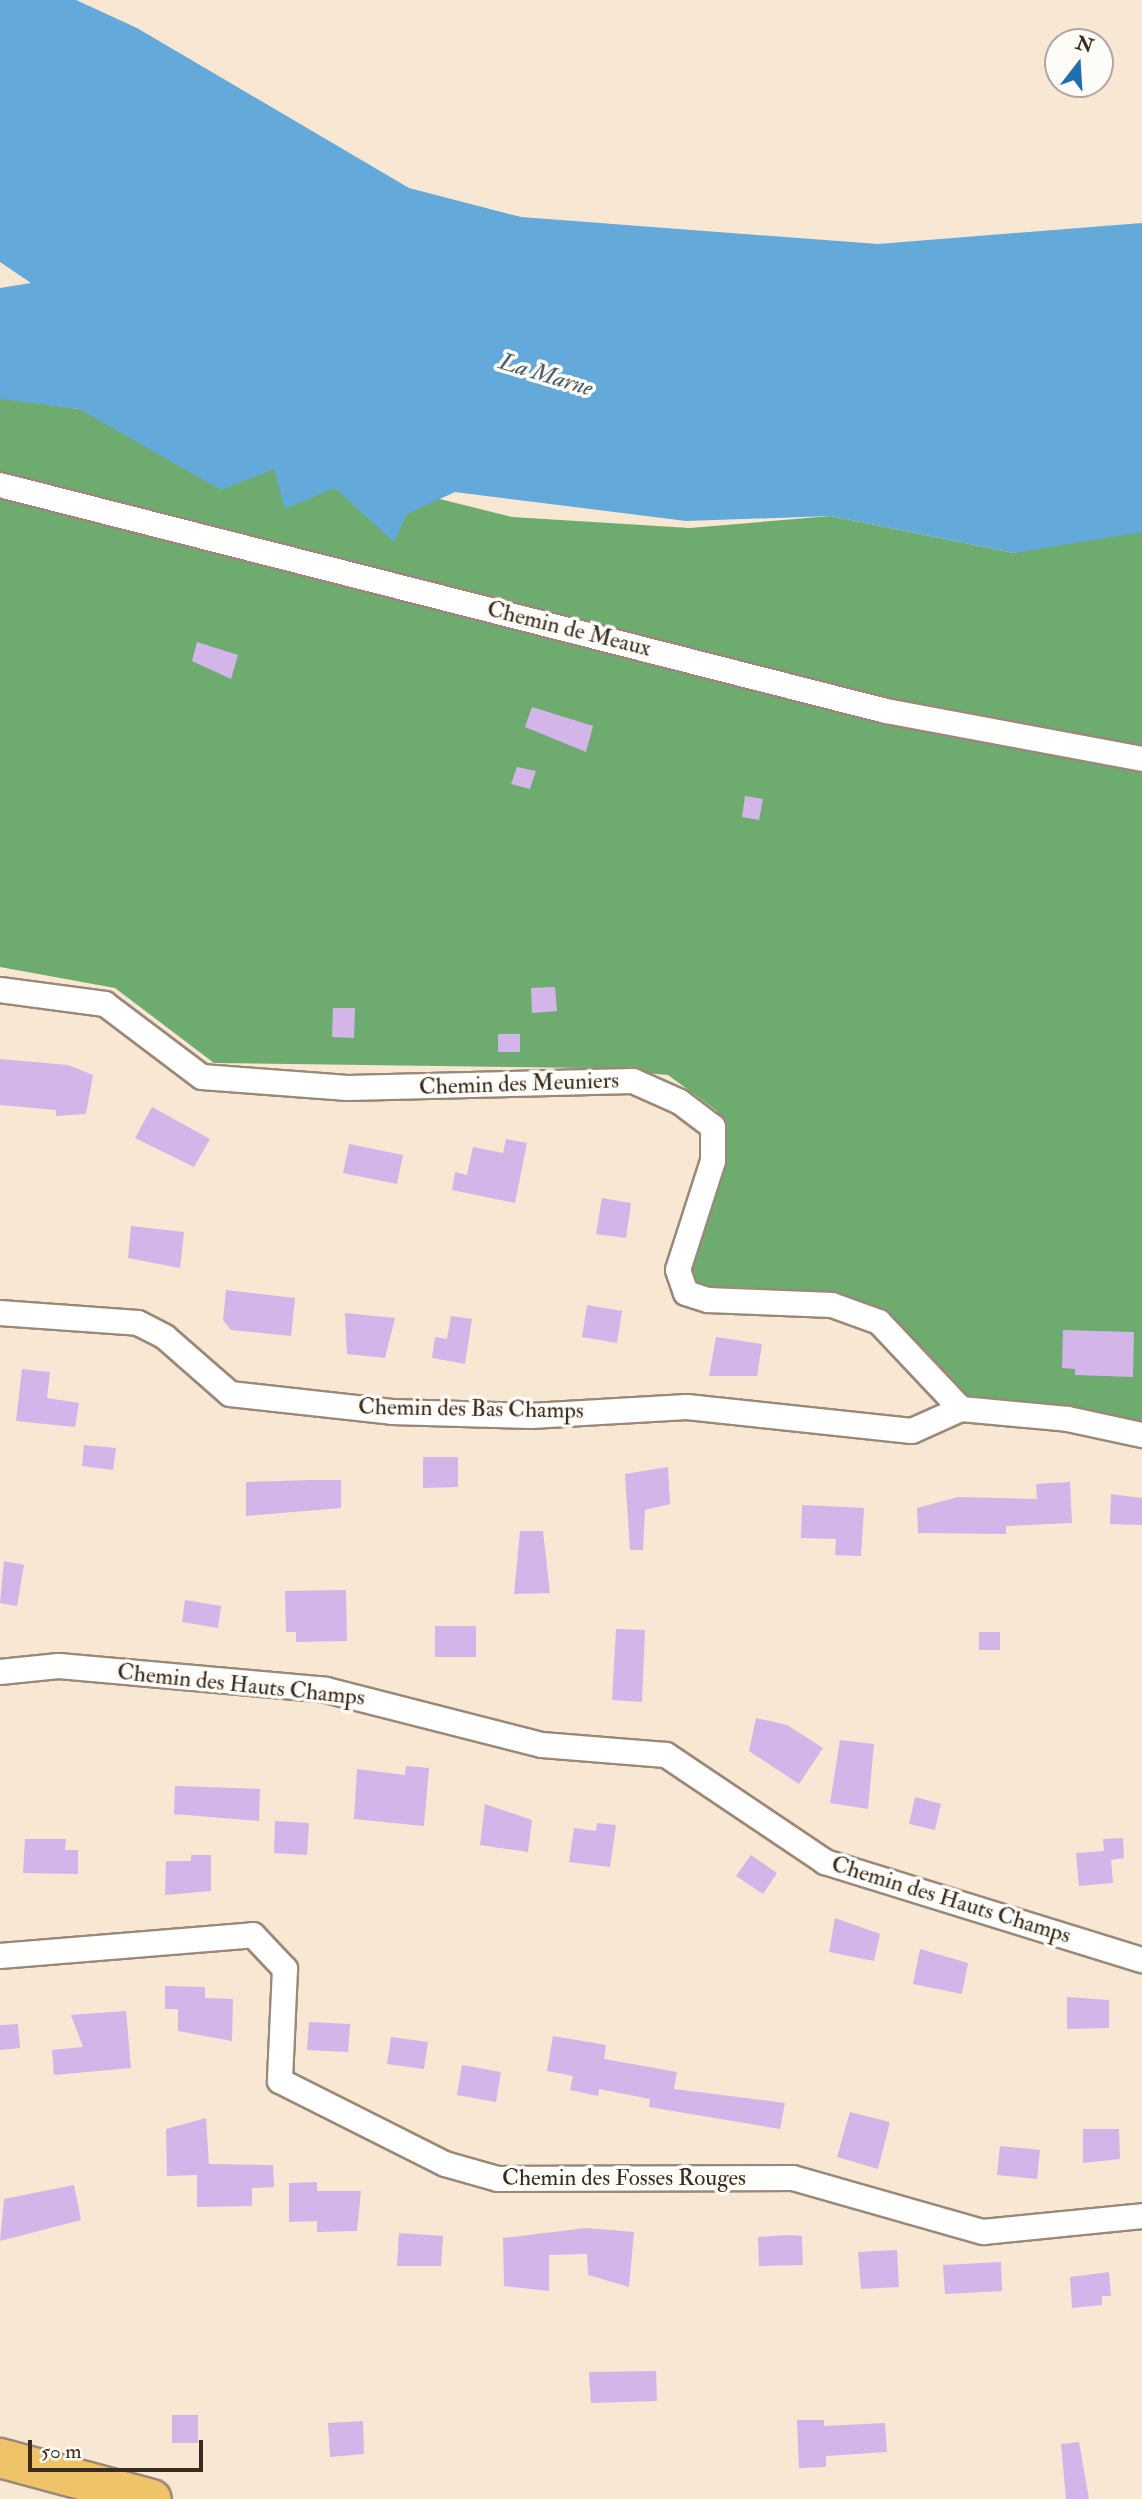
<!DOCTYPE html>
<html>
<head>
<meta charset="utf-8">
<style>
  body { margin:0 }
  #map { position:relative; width:1142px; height:2499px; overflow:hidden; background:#f8e7d3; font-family:"IM FELL Double Pica",serif }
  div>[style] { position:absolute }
  .forest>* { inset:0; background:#6dac6e }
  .water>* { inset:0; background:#63a9d9 }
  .building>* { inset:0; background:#d3b5ea }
  .roads { filter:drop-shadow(2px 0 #9a8878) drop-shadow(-2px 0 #9a8878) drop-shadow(0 2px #9a8878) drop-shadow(0 -2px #9a8878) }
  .street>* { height:24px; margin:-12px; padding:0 12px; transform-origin:12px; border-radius:12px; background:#fff }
  .primary>* { height:38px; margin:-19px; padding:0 19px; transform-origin:19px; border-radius:19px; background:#efc469 }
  span { translate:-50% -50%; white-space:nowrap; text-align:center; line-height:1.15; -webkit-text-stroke:7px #fdfcf7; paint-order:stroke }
  .street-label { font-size:23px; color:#3b2a1e }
  .water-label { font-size:24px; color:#4b5d69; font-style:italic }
  .north { position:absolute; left:1044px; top:28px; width:70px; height:70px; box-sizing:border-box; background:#fdfcf7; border:2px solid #afa8a0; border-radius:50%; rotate:17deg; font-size:19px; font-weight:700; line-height:28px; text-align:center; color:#3b2a1e }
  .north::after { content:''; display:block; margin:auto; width:24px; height:32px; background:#1f6fb2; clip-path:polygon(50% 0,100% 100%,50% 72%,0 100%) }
  .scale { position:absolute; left:28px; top:2440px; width:175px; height:32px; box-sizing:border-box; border:4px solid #3b2a1e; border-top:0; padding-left:9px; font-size:21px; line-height:24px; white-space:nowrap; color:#3b2a1e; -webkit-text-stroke:5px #fdfcf7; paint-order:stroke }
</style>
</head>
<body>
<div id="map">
  <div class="forest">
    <i style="clip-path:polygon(0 398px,79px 409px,512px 517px,690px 528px,831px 516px,1014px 553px,1142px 518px,1142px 1432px,961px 1409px,879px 1322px,686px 1293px,717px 1111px,668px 1075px,587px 1068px,214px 1063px,115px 988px,0 967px)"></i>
  </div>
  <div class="water">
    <i style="clip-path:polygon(0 0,76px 0,137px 28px,409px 188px,521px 217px,878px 244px,1142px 223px,1142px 532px,1014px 553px,831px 516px,686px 521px,455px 492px,407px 514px,394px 542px,335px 488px,285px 509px,274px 469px,221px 490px,79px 409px,0 399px,0 288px,31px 283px,0 262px)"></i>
  </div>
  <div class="building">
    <i style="clip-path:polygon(197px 642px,238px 655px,231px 679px,192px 661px)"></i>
    <i style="clip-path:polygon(532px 707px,593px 726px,586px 752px,525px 727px)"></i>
    <i style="clip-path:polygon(517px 767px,536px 771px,530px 789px,511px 784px)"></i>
    <i style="clip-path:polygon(745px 796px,763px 799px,759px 820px,742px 817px)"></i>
    <i style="clip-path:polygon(555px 987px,557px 1011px,532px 1013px,531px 988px)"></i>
    <i style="clip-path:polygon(333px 1008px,355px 1008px,354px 1038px,332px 1037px)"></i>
    <i style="clip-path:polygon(498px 1034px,520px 1034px,520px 1052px,498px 1052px)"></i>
    <i style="clip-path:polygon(0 1059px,68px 1065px,93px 1075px,86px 1114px,56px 1116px,56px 1110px,0 1105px)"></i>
    <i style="clip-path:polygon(152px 1107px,210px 1139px,194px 1167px,135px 1138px)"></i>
    <i style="clip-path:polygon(506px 1139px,527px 1143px,515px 1203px,452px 1190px,455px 1172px,467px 1175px,473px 1147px,503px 1153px)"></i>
    <i style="clip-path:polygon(349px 1144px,403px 1155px,397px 1184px,343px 1173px)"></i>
    <i style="clip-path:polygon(602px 1198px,631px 1203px,626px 1238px,596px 1234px)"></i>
    <i style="clip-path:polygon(131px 1226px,184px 1232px,180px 1268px,128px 1258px)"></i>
    <i style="clip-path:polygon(226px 1290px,295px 1298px,291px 1336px,231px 1330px,223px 1320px)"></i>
    <i style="clip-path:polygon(587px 1305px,622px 1311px,617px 1343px,582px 1337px)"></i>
    <i style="clip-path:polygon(345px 1313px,395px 1318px,385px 1358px,347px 1354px)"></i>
    <i style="clip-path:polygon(451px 1316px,472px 1319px,465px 1364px,432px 1358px,435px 1337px,447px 1339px)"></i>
    <i style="clip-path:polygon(1063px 1330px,1134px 1332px,1133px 1377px,1075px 1375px,1075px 1369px,1062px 1368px)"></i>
    <i style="clip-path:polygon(716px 1337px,762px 1344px,757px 1376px,709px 1376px)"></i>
    <i style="clip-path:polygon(22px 1369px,50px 1372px,47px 1398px,79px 1403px,75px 1427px,16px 1421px)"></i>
    <i style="clip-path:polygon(84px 1445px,116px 1448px,113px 1470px,82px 1466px)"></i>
    <i style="clip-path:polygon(423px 1457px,458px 1457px,458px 1487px,423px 1488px)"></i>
    <i style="clip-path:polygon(668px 1467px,670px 1504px,645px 1510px,643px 1550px,630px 1550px,625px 1474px)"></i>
    <i style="clip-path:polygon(313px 1480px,341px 1480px,341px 1508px,246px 1516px,246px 1482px)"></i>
    <i style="clip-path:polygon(1070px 1482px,1072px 1523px,1006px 1526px,1006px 1534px,918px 1533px,917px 1508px,958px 1497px,1037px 1499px,1036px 1484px)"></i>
    <i style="clip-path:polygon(1111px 1494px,1142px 1498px,1142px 1525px,1110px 1524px)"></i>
    <i style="clip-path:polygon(802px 1505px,864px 1508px,861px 1556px,835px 1555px,836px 1539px,801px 1538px)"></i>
    <i style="clip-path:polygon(520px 1531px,543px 1531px,550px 1593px,514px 1594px)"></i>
    <i style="clip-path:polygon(4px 1561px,24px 1565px,17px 1606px,0 1603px)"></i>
    <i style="clip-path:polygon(346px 1590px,347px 1641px,296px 1642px,296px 1632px,286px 1632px,285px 1591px)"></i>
    <i style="clip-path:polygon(185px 1600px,221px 1606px,218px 1628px,182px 1622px)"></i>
    <i style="clip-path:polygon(435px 1626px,476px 1626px,476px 1657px,435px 1657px)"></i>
    <i style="clip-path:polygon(616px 1629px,645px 1630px,642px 1702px,612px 1700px)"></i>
    <i style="clip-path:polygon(979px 1632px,1000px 1632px,1000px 1650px,979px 1650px)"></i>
    <i style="clip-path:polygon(756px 1718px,787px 1725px,823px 1748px,799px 1784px,749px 1751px)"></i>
    <i style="clip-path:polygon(840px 1740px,874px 1744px,868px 1809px,830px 1803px)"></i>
    <i style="clip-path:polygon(406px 1766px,429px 1768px,424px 1826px,354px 1819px,357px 1769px,405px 1775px)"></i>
    <i style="clip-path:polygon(175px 1786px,260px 1789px,259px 1821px,174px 1814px)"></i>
    <i style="clip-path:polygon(915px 1797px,941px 1804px,935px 1830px,909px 1824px)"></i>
    <i style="clip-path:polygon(485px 1804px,532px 1820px,528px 1852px,480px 1845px)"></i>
    <i style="clip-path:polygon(275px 1821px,309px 1823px,307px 1855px,274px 1853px)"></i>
    <i style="clip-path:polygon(597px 1823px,616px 1825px,610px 1867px,569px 1862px,574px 1828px,596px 1831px)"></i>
    <i style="clip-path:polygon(1123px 1838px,1124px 1858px,1111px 1860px,1113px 1883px,1079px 1886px,1076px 1853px,1104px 1851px,1103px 1839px)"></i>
    <i style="clip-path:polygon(25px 1839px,66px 1839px,65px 1850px,78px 1850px,78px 1874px,23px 1873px)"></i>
    <i style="clip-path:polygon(191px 1855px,211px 1855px,211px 1891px,165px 1895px,166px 1861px,191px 1861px)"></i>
    <i style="clip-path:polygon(751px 1855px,777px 1873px,763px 1894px,736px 1876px)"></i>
    <i style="clip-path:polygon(835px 1918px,880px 1934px,874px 1961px,829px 1952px)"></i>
    <i style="clip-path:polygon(920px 1949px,968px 1963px,962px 1994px,913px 1984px)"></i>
    <i style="clip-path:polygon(165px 1986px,205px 1987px,205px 1998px,233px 1999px,232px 2041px,178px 2031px,178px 2009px,165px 2009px)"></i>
    <i style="clip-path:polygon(1067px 1997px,1109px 2000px,1109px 2028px,1067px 2029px)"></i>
    <i style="clip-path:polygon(126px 2011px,131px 2068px,54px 2075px,52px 2050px,83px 2047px,71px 2015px)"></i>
    <i style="clip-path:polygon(309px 2022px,350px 2024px,348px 2052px,307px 2050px)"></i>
    <i style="clip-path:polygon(18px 2024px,20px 2048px,0 2050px,0 2025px)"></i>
    <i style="clip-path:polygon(553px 2036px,606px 2045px,604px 2059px,677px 2072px,674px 2089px,785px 2103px,780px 2129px,649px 2107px,650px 2099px,599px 2089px,598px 2096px,570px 2090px,573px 2076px,547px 2071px)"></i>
    <i style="clip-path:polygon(391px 2037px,428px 2042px,424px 2069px,387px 2064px)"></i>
    <i style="clip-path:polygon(462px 2065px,501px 2072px,496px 2102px,457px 2095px)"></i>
    <i style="clip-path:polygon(850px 2112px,890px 2122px,878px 2169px,837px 2157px)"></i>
    <i style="clip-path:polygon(206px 2118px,209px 2164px,273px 2165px,274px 2187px,252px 2188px,252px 2206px,197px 2207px,197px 2175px,167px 2176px,166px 2129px)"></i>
    <i style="clip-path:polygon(1083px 2129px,1119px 2129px,1120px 2159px,1083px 2163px)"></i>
    <i style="clip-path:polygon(1000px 2146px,1040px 2150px,1037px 2179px,997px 2175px)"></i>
    <i style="clip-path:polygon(317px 2182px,317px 2191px,361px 2191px,357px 2231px,317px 2232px,317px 2221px,289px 2222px,289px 2183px)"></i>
    <i style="clip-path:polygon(74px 2185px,81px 2220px,0 2241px,4px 2199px)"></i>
    <i style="clip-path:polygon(586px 2228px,634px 2232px,629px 2287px,588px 2275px,587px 2254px,549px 2255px,549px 2291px,504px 2286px,503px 2238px)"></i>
    <i style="clip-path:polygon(399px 2233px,443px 2236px,441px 2266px,397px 2266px)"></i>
    <i style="clip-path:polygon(788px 2235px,802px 2236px,803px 2265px,759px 2266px,758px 2237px)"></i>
    <i style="clip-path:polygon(897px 2250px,899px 2287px,861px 2289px,858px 2252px)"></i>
    <i style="clip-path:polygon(1001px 2262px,1002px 2291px,945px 2294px,943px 2265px)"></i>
    <i style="clip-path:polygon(1109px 2272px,1111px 2296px,1102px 2296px,1102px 2305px,1072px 2308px,1070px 2277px)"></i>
    <i style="clip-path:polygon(656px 2371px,657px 2401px,591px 2403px,589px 2372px)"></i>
    <i style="clip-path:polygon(172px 2415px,198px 2415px,198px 2443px,172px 2443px)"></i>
    <i style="clip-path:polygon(797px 2420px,824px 2420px,824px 2426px,885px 2423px,887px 2452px,826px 2456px,826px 2467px,799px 2468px)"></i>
    <i style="clip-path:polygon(363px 2421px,364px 2454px,330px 2457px,328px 2423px)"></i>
    <i style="clip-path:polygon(1079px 2442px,1089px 2499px,1066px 2499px,1061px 2444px)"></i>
  </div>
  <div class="roads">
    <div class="street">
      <i style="left:0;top:485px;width:914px;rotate:14.31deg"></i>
      <i style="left:886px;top:711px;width:260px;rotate:10.6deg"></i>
      <i style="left:0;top:990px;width:106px;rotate:7.6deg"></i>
      <i style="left:105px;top:1004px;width:121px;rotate:37deg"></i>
      <i style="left:202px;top:1077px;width:146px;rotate:4.3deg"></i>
      <i style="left:348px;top:1088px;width:285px;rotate:-1.4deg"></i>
      <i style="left:633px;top:1081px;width:51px;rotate:24.1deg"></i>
      <i style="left:680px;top:1102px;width:41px;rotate:37.1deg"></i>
      <i style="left:713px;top:1127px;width:34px;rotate:90deg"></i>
      <i style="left:713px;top:1161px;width:114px;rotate:107.8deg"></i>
      <i style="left:678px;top:1270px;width:24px;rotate:71deg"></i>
      <i style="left:686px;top:1293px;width:23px;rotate:18deg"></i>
      <i style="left:708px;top:1300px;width:124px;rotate:2.3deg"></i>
      <i style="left:832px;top:1305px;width:50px;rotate:19.9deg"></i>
      <i style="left:879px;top:1322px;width:120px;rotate:46.7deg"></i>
      <i style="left:961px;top:1409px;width:107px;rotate:5.3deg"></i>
      <i style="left:1068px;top:1419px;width:76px;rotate:12.2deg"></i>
      <i style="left:0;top:1313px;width:138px;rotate:4.1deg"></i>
      <i style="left:138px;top:1323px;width:30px;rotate:27deg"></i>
      <i style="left:165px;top:1337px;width:86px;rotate:41.2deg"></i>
      <i style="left:230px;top:1394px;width:163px;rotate:6.3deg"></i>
      <i style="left:392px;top:1412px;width:139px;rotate:1.6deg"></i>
      <i style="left:531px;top:1416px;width:156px;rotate:-3.3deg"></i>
      <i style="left:687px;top:1407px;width:226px;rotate:6.1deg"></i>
      <i style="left:912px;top:1431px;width:54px;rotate:-24.2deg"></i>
      <i style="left:0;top:1672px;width:59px;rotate:-5.8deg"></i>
      <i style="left:59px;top:1666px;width:268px;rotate:5.1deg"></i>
      <i style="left:326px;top:1690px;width:223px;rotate:14.3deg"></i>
      <i style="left:542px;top:1745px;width:124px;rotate:4.6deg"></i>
      <i style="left:666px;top:1755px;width:192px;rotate:33.9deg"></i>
      <i style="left:825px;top:1862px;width:332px;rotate:17.2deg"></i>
      <i style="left:0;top:1956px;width:254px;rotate:-4.7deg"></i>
      <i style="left:253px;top:1935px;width:47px;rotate:46.7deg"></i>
      <i style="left:285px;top:1969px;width:112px;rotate:92.6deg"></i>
      <i style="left:280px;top:2081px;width:185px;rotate:26.7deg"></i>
      <i style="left:445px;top:2164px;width:55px;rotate:15.8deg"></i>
      <i style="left:498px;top:2179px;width:295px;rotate:-0.2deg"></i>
      <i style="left:793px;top:2178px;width:198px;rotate:15.9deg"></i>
      <i style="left:983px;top:2232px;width:160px;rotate:-5.7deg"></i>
    </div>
    <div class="primary">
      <i style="left:0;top:2458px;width:157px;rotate:15.1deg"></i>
    </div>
  </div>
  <div class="street-label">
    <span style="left:569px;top:629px;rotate:14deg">Chemin de Meaux</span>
    <span style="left:519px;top:1084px;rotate:-2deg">Chemin des Meuniers</span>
    <span style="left:471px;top:1409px;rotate:1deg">Chemin des Bas Champs</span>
    <span style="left:241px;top:1685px;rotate:6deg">Chemin des Hauts Champs</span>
    <span style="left:951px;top:1900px;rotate:17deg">Chemin des Hauts Champs</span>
    <span style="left:624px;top:2178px">Chemin des Fosses Rouges</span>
  </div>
  <div class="water-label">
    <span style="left:546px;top:375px;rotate:17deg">La Marne</span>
  </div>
  <div class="north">N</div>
  <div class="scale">50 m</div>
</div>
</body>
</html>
